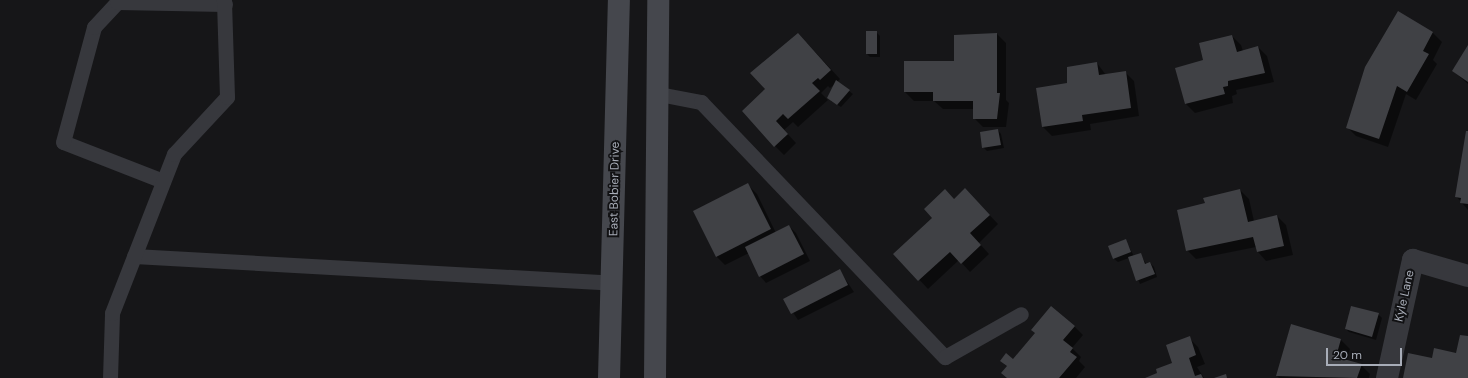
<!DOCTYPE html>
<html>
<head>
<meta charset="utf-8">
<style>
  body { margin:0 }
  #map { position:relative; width:1468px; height:378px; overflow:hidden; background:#161618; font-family:"DM Sans",sans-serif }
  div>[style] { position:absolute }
  .shadow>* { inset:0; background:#0007 }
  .building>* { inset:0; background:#404145 }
  .service>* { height:15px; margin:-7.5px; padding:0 7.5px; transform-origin:7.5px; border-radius:7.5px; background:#37383d }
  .minor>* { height:22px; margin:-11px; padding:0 11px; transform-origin:11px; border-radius:11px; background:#37383d }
  .secondary>* { height:22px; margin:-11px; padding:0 11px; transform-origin:11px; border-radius:11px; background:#45474d }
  span { translate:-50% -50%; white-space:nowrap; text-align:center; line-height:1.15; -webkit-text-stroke:4px #111113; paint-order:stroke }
  .street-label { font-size:12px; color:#a8adb8 }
  .scale { position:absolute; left:1326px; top:348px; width:76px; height:18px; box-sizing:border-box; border:2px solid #a8adb8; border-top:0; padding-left:5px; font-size:12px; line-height:14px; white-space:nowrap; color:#a8adb8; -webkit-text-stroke:3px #111113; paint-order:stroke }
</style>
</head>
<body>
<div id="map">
  <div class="shadow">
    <i style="clip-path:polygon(1399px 13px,1433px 33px,1442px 42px,1433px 60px,1437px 64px,1416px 100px,1406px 94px,1388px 147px,1356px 136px,1347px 127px)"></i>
    <i style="clip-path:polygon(867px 32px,876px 32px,880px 36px,880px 57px,870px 57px,867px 54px)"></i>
    <i style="clip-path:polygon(997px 34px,1006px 43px,1006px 100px,1009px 103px,1006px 127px,983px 127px,974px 118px,974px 109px,943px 109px,934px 101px,914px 101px,905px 92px,955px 62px,955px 36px)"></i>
    <i style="clip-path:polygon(1232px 36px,1241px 45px,1243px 51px,1258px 47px,1267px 56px,1274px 82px,1236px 90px,1237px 94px,1232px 96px,1233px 103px,1195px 113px,1186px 104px,1176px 68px,1204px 61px)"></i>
    <i style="clip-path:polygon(807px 43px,840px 79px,837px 82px,853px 94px,841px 107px,831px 101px,835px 84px,830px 88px,828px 86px,821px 93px,828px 100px,798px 127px,793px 122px,784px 130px,796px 143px,784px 155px,775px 146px,766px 90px)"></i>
    <i style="clip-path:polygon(1468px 47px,1468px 84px,1453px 71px)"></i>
    <i style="clip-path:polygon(1097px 63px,1106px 75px,1125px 72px,1134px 81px,1139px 116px,1090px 124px,1091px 130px,1052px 136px,1043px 127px,1068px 84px)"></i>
    <i style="clip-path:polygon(998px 130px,1001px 134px,1004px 148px,987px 151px,983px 147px)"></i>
    <i style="clip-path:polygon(1468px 132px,1468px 210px,1456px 196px)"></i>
    <i style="clip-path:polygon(748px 185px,757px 194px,776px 233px,789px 226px,796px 233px,810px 261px,766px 283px,760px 276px,749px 253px,725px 265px,716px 256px)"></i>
    <i style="clip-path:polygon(965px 189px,998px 224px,979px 243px,989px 254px,970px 272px,959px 260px,928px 289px,895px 254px)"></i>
    <i style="clip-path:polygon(1240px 190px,1249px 199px,1254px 221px,1277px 216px,1286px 225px,1293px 255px,1266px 261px,1258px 252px,1256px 247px,1196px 259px,1187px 250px,1206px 204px)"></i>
    <i style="clip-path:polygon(1125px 240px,1134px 256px,1140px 254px,1147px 265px,1150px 263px,1154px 267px,1157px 277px,1140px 284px,1129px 258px,1118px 262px,1114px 259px,1110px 246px)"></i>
    <i style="clip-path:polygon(840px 271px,854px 292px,798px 320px,784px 299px)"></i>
    <i style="clip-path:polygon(1378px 314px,1382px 318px,1376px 340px,1349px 332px,1346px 329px)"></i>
    <i style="clip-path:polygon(1291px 325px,1341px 340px,1350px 349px,1346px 361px,1361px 365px,1370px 374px,1369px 378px,1279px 378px,1277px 376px)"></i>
    <i style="clip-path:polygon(1074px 326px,1083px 335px,1072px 348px,1081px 357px,1079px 361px,1085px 367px,1076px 378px,1008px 378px,1008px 367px,1001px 361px,1013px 360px)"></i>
    <i style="clip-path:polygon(1189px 338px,1198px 347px,1205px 364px,1197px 367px,1204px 378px,1148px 378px,1174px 364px)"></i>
  </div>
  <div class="building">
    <i style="clip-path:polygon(1398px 11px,1433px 32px,1423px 51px,1429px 54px,1407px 92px,1397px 86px,1379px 139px,1346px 128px,1365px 67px)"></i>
    <i style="clip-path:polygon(866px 31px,877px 31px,877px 54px,866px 54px)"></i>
    <i style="clip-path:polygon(798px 33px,831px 70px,820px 80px,818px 78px,812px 83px,820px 91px,788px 119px,783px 114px,776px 121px,788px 134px,774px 147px,742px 111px,765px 89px,750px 73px)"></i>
    <i style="clip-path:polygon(997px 33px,997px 93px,1000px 93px,997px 119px,973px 119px,973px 101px,933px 101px,933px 92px,904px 92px,904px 61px,954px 61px,954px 35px)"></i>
    <i style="clip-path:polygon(1232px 35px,1237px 52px,1258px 46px,1265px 73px,1228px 81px,1228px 86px,1223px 87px,1225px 94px,1185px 104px,1175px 68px,1203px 60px,1199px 43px)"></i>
    <i style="clip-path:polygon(1468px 45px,1468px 82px,1452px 71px)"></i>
    <i style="clip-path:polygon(1097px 62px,1099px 75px,1126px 71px,1131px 108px,1082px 115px,1083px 121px,1042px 127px,1036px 88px,1067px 83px,1067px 67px)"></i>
    <i style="clip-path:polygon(836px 80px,850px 90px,837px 105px,827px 98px)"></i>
    <i style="clip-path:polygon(998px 129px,1001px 145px,982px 148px,980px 132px)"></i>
    <i style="clip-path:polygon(1466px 131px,1468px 131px,1468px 204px,1460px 203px,1461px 198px,1455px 197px)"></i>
    <i style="clip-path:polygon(748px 183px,771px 229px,716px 257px,693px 211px)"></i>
    <i style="clip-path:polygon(965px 188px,990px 215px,970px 233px,981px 245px,961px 264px,950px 252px,918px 281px,893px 254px,932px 218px,924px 209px,945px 189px,954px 199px)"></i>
    <i style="clip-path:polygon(1240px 189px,1248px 222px,1277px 215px,1284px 246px,1257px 252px,1253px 237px,1186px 251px,1177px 210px,1205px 203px,1203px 198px)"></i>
    <i style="clip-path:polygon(789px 225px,804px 254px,759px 277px,745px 247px)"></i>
    <i style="clip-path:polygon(1126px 239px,1131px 252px,1113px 259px,1108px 246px)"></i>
    <i style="clip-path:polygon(1141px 253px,1145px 264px,1150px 262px,1155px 274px,1136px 281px,1128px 257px)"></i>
    <i style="clip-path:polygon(840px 269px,848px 285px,791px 314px,783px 299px)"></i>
    <i style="clip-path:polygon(1051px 306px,1075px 326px,1063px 340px,1073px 348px,1070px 352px,1077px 357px,1059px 378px,1007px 378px,1001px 373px,1007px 366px,1000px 361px,1006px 353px,1013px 359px,1035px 333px,1031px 330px)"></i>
    <i style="clip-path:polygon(1351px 306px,1379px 313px,1372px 337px,1345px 329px)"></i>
    <i style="clip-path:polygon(1291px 324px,1341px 339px,1336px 357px,1362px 364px,1357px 378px,1276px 376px)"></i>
    <i style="clip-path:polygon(1460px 335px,1468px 336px,1468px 378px,1403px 378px,1408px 353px,1432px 358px,1434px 348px,1456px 353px)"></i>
    <i style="clip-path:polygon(1190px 336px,1196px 355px,1189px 358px,1195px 376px,1201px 374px,1203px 378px,1145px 378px,1157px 373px,1156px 369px,1172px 363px,1166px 345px)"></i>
    <i style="clip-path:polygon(1226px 374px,1227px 378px,1214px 378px)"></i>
  </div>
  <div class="service">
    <i style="left:659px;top:94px;width:43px;rotate:10.8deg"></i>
    <i style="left:701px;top:102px;width:353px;rotate:46.3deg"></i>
    <i style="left:945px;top:357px;width:87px;rotate:-29.5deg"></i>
    <i style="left:163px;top:181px;width:107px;rotate:-158.7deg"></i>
    <i style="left:63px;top:142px;width:119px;rotate:-74.9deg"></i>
    <i style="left:94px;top:27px;width:34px;rotate:-47deg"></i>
    <i style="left:117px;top:2px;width:108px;rotate:1.1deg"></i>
    <i style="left:134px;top:256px;width:480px;rotate:3.2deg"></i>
    <i style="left:110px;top:378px;width:65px;rotate:-88.2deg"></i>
    <i style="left:112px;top:313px;width:171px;rotate:-68.7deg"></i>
    <i style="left:174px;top:154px;width:78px;rotate:-47.1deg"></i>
    <i style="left:227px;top:97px;width:97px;rotate:-91.8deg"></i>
  </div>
  <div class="minor">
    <i style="left:1387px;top:378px;width:121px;rotate:-77.6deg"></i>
    <i style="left:1413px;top:260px;width:57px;rotate:16.2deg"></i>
  </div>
  <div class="secondary">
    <i style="left:609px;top:378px;width:378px;rotate:-88.5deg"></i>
    <i style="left:655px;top:378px;width:378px;rotate:-89.5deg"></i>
  </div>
  <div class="street-label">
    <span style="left:615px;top:189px;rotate:-89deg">East Bobier Drive</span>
    <span style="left:1405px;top:296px;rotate:-77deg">Kyle Lane</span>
  </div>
  <div class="scale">20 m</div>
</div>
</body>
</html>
